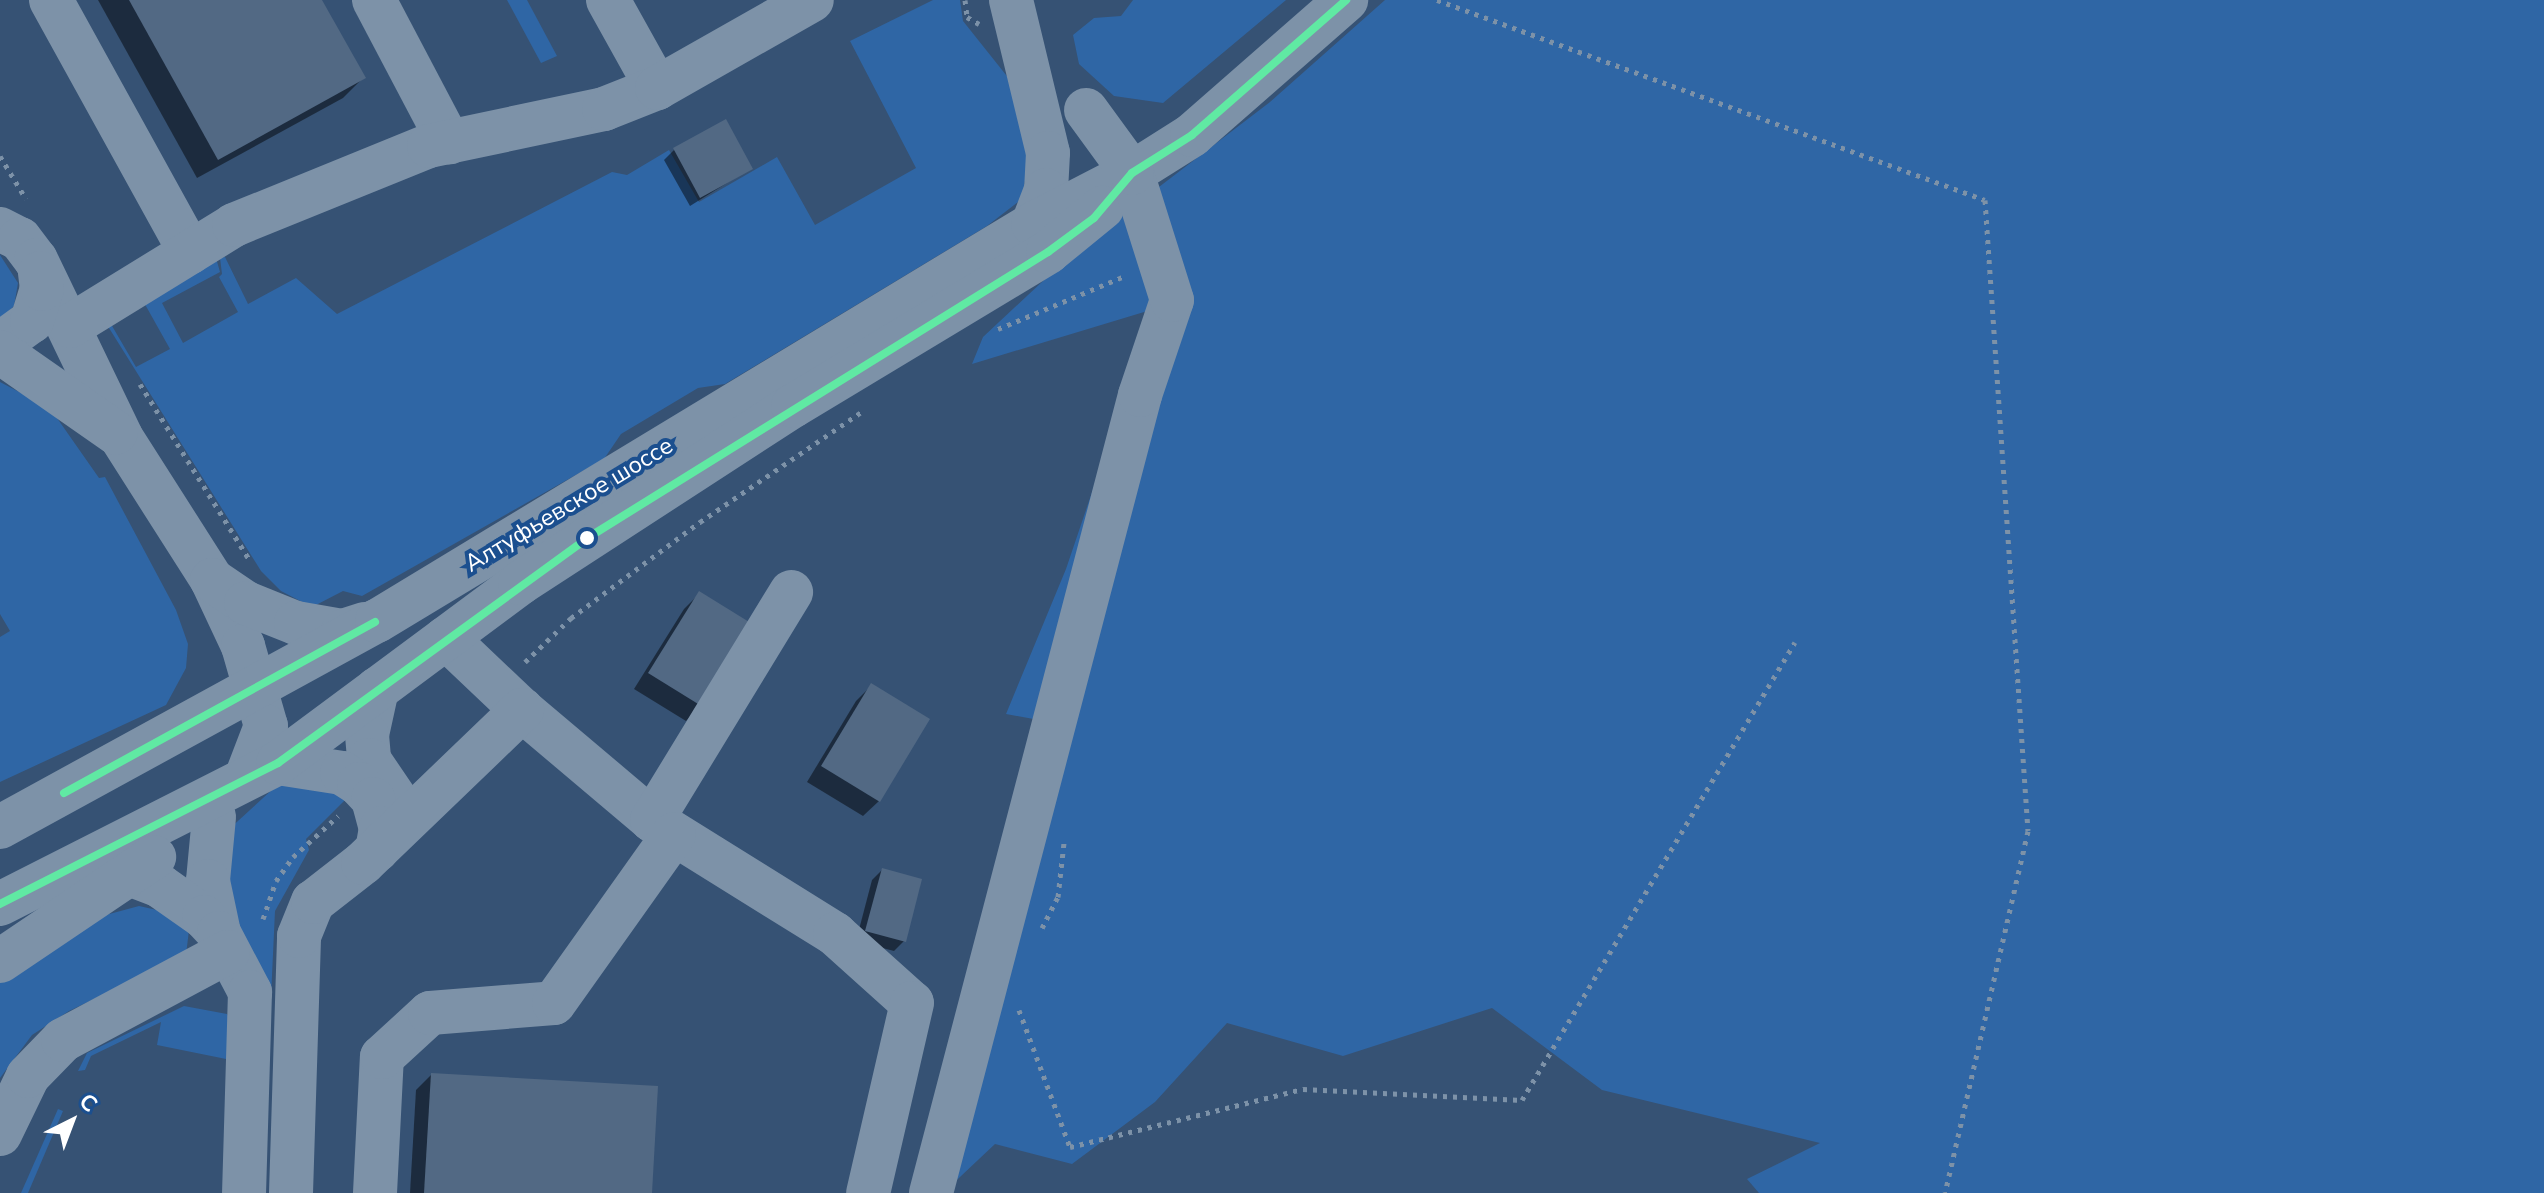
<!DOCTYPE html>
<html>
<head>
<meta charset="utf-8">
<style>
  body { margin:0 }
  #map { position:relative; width:2544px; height:1193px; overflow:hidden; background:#365274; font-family:"Nunito Sans",sans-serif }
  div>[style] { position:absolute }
  .green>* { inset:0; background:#2f66a5 }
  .shadow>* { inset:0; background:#0007 }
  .building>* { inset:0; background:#526984 }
  .path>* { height:5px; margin-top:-2.5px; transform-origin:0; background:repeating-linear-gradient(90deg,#7d92a8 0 4px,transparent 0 10px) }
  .minor>* { height:44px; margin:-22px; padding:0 22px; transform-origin:22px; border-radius:22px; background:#7d92a8 }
  .bus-1>* { height:8px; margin:-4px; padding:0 4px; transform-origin:4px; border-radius:4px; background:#60e9a3 }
  .dots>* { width:22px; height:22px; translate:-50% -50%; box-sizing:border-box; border:4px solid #1b4f8f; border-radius:50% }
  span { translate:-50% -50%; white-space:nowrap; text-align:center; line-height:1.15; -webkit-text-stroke:8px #1b4f8f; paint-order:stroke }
  .street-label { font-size:24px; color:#fff }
  .north { position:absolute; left:32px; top:1081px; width:80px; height:80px; -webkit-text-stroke:6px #1b4f8f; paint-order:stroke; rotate:42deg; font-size:22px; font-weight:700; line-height:32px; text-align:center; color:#fff }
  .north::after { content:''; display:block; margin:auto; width:28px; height:36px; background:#fff; clip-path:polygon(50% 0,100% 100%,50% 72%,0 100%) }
</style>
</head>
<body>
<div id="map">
  <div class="green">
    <i style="clip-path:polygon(507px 0,527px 0,557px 56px,541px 63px)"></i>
    <i style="clip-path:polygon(933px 0,960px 0,963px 21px,1014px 85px,1030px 136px,1023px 198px,987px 226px,725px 384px,698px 388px,621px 434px,604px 459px,362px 596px,343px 591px,316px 605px,306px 604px,281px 591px,261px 571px,104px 320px,108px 319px,136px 367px,170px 349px,142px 299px,216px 258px,220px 272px,162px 303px,183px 343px,238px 312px,219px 277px,222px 274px,220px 258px,225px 257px,248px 304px,296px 278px,337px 314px,612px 172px,627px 175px,669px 150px,699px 202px,777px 157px,815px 225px,916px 168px,850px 41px)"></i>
    <i style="clip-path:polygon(1133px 0,1286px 0,1163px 103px,1114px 96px,1079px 64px,1073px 35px,1094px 18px,1121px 16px)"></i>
    <i style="clip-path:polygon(1385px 0,2544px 0,2544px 1193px,1759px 1193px,1747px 1179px,1820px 1143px,1602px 1090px,1492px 1008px,1343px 1056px,1227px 1023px,1155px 1102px,1072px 1164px,995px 1144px,943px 1193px,1071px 726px,1006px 714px,1066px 569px,1154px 309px,972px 364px,983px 337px,1074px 252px,1270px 102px)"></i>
    <i style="clip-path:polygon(0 255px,18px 283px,14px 306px,0 321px)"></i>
    <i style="clip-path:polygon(0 382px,50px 408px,99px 478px,105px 477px,176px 610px,188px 644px,186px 668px,166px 705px,0 782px,0 637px,10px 631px,0 614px)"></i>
    <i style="clip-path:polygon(287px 776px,354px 791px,306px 839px,309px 850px,275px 911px,271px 997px,225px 895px,227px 831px)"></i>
    <i style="clip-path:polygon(139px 906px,166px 912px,189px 930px,186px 955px,69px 1011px,32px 1035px,0 1078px,0 978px,102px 916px)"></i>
    <i style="clip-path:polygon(184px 1006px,227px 1014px,240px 1037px,231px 1060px,157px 1045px,161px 1022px,91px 1056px,85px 1070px,78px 1071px,87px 1053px)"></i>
    <i style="clip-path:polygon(58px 1109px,63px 1111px,28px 1193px,21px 1193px)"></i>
  </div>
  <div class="shadow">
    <i style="clip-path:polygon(98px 0,320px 0,363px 78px,343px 98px,197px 178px)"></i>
    <i style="clip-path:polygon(674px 150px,751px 168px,690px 206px,664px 160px)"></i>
    <i style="clip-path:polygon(699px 594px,701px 706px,686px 721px,634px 689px,684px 609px)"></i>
    <i style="clip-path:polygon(871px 686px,879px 801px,863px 816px,807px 782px,856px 701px)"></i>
    <i style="clip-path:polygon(882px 870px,904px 941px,894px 951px,856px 941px,872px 880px)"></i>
    <i style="clip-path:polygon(431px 1075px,650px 1193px,410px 1193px,416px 1090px)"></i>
  </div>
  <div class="building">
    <i style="clip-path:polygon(129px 0,322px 0,366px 78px,218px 160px)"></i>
    <i style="clip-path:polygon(726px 119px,753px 169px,700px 198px,673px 148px)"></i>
    <i style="clip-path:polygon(699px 591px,754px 625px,703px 707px,648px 673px)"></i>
    <i style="clip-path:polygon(871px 683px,930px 719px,880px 802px,821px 766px)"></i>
    <i style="clip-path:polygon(882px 868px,922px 879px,906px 942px,865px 931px)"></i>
    <i style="clip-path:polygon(431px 1073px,658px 1086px,652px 1193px,424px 1193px)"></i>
  </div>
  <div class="path">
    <i style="left:965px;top:0;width:17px;rotate:83deg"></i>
    <i style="left:967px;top:17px;width:14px;rotate:30deg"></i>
    <i style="left:1437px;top:0;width:583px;rotate:20.05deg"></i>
    <i style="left:1985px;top:200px;width:632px;rotate:86.1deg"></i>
    <i style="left:2028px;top:831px;width:371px;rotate:102.9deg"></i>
    <i style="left:0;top:156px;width:50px;rotate:58.8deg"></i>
    <i style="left:998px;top:329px;width:138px;rotate:-22.7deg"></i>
    <i style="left:140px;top:384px;width:206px;rotate:58.1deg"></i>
    <i style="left:525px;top:662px;width:64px;rotate:-43.7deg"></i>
    <i style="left:571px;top:618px;width:161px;rotate:-36.7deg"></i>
    <i style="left:700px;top:522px;width:197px;rotate:-34.3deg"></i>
    <i style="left:263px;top:919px;width:40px;rotate:-71.1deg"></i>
    <i style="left:276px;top:881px;width:29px;rotate:-55deg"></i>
    <i style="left:293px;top:857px;width:61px;rotate:-42.3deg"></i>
    <i style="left:1042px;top:928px;width:35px;rotate:-63deg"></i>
    <i style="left:1058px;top:897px;width:54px;rotate:-83.7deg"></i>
    <i style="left:1019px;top:1010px;width:146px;rotate:69.6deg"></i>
    <i style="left:1070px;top:1147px;width:240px;rotate:-14deg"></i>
    <i style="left:1303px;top:1089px;width:219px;rotate:2.9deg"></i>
    <i style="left:1522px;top:1100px;width:533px;rotate:-59.2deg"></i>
  </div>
  <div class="minor">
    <i style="left:51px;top:0;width:288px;rotate:61.1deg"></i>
    <i style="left:374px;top:0;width:161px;rotate:62.2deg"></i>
    <i style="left:608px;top:0;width:101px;rotate:60.9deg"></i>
    <i style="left:1011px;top:0;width:157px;rotate:76.4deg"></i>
    <i style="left:1048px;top:153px;width:37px;rotate:93deg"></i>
    <i style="left:1046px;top:190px;width:36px;rotate:111deg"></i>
    <i style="left:0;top:229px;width:22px;rotate:27deg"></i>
    <i style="left:20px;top:239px;width:26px;rotate:53deg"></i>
    <i style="left:36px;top:260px;width:196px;rotate:64.3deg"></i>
    <i style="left:121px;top:437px;width:169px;rotate:57.5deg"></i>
    <i style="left:212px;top:580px;width:73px;rotate:64.8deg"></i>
    <i style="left:243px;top:646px;width:83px;rotate:74deg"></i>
    <i style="left:266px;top:726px;width:56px;rotate:111deg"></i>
    <i style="left:70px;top:326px;width:193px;rotate:-31.6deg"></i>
    <i style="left:234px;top:225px;width:210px;rotate:-22.1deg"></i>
    <i style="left:429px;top:146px;width:179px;rotate:-11.9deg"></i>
    <i style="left:604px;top:109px;width:57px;rotate:-21.6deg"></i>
    <i style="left:657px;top:88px;width:178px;rotate:-29.6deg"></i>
    <i style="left:0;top:344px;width:39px;rotate:-36deg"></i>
    <i style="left:32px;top:321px;width:34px;rotate:-73deg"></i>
    <i style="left:42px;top:289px;width:16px;rotate:-97deg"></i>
    <i style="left:0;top:352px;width:141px;rotate:34.9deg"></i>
    <i style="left:212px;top:580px;width:41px;rotate:34.1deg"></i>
    <i style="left:246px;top:603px;width:54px;rotate:21.8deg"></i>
    <i style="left:296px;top:623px;width:48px;rotate:9.7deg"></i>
    <i style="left:343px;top:631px;width:23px;rotate:-18deg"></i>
    <i style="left:446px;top:638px;width:105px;rotate:43.5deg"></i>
    <i style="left:522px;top:710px;width:170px;rotate:40.2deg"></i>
    <i style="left:652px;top:820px;width:216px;rotate:31.9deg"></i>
    <i style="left:835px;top:934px;width:103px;rotate:41.9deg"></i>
    <i style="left:912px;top:1003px;width:195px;rotate:103deg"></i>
    <i style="left:377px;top:689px;width:47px;rotate:102.3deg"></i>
    <i style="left:367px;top:735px;width:25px;rotate:85deg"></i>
    <i style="left:369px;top:760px;width:53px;rotate:55.7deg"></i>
    <i style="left:278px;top:763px;width:65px;rotate:8.9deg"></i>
    <i style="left:342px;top:773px;width:20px;rotate:33deg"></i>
    <i style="left:359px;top:784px;width:21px;rotate:47deg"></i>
    <i style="left:373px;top:799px;width:30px;rotate:75deg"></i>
    <i style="left:381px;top:828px;width:22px;rotate:100deg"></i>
    <i style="left:214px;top:817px;width:64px;rotate:95.4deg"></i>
    <i style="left:208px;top:881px;width:53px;rotate:78.1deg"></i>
    <i style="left:652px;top:820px;width:267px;rotate:-58.6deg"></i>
    <i style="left:0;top:827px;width:430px;rotate:-28.7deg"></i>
    <i style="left:377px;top:621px;width:767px;rotate:-31.18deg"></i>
    <i style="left:1033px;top:224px;width:111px;rotate:-27.3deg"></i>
    <i style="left:1132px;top:173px;width:71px;rotate:-32.3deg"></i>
    <i style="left:1192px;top:135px;width:205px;rotate:-41.2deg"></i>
    <i style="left:129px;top:874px;width:33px;rotate:21deg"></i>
    <i style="left:160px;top:886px;width:54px;rotate:35.2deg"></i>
    <i style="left:204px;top:917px;width:22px;rotate:47deg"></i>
    <i style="left:219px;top:933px;width:67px;rotate:62.3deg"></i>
    <i style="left:250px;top:992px;width:201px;rotate:91.7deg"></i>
    <i style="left:0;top:904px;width:312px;rotate:-26.9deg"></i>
    <i style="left:278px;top:763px;width:302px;rotate:-36.6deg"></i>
    <i style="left:520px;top:583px;width:325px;rotate:-33deg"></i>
    <i style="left:793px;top:406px;width:298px;rotate:-31.1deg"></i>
    <i style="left:1048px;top:252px;width:70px;rotate:-39.2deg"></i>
    <i style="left:0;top:961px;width:186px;rotate:-34deg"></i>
    <i style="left:0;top:1134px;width:64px;rotate:-64.2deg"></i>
    <i style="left:28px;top:1076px;width:50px;rotate:-45.8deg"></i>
    <i style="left:63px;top:1040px;width:187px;rotate:-28.1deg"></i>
    <i style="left:291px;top:1193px;width:257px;rotate:-88.2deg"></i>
    <i style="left:299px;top:936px;width:37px;rotate:-68deg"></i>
    <i style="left:313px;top:902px;width:63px;rotate:-38deg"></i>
    <i style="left:363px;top:863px;width:221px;rotate:-43.9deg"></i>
    <i style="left:375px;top:1193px;width:136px;rotate:-87.1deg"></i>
    <i style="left:382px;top:1057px;width:65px;rotate:-42.5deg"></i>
    <i style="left:430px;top:1013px;width:124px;rotate:-4.6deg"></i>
    <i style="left:554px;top:1003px;width:207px;rotate:-54.6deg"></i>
    <i style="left:931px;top:1193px;width:825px;rotate:-75.32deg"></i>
    <i style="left:1140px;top:395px;width:100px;rotate:-71.4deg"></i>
    <i style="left:1172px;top:300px;width:133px;rotate:-107.5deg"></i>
    <i style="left:1132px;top:173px;width:78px;rotate:-126.1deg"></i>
  </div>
  <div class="bus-1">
    <i style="left:64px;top:793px;width:355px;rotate:-28.8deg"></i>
    <i style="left:0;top:904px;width:312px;rotate:-26.9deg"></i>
    <i style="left:278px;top:763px;width:384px;rotate:-36deg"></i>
    <i style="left:589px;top:537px;width:540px;rotate:-31.84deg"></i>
    <i style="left:1048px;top:252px;width:57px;rotate:-36.5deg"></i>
    <i style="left:1094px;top:218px;width:59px;rotate:-49.8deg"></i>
    <i style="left:1132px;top:173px;width:71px;rotate:-32.3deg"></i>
    <i style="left:1192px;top:135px;width:205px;rotate:-41.2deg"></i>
  </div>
  <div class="dots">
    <i style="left:587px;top:538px;background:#fff"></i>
  </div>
  <div class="street-label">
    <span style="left:569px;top:505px;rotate:-31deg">Алтуфьевское шоссе</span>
  </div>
  <div class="north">С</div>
</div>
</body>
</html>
